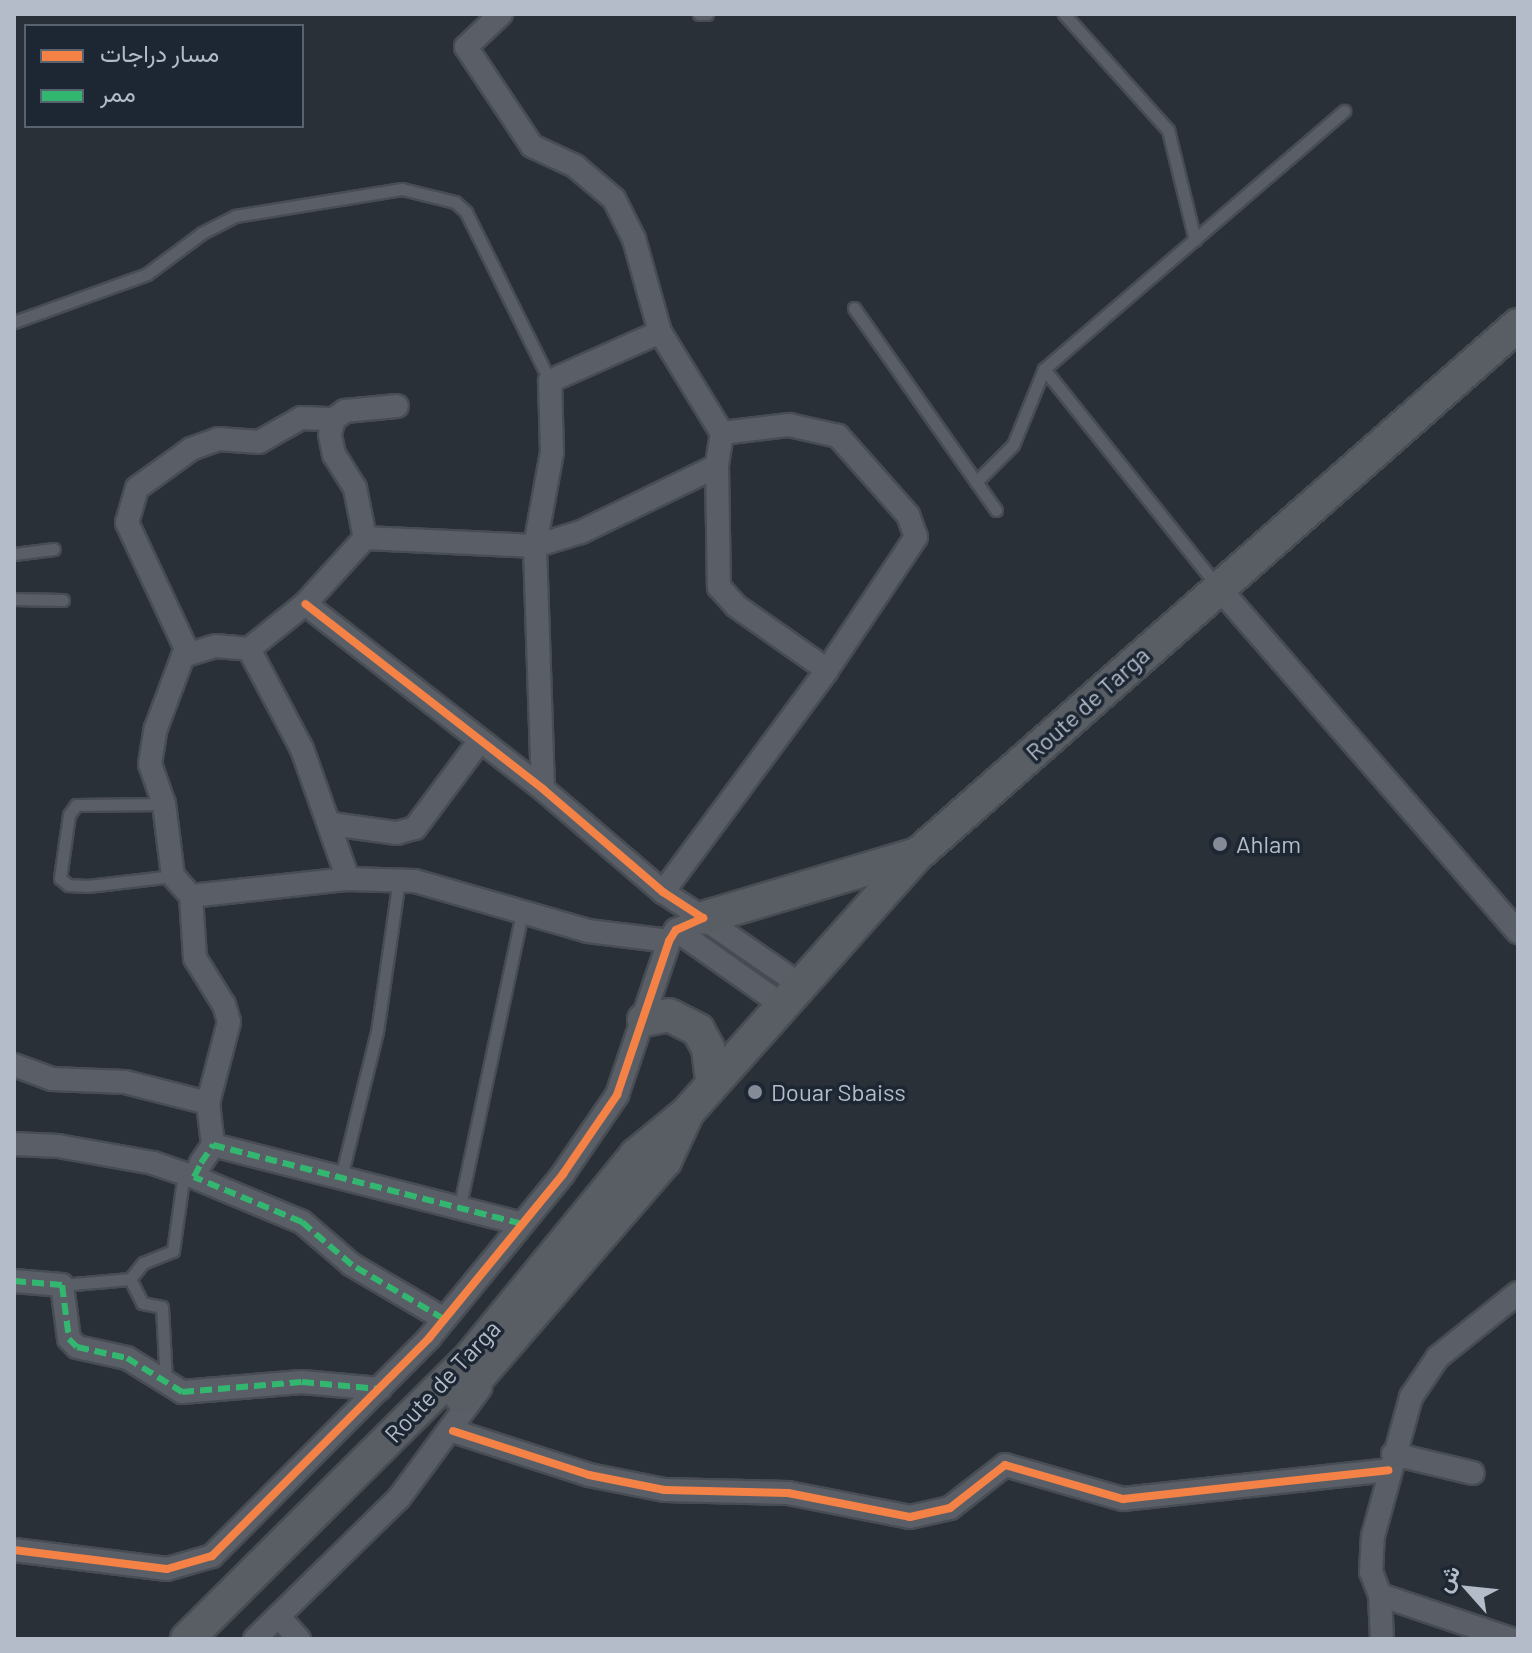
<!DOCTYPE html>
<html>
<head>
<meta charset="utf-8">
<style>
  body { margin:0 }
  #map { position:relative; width:1532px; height:1653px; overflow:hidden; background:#2a3038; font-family:Barlow,Vazirmatn,sans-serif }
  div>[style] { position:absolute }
  .roads { filter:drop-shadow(2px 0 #484c53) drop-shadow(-2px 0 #484c53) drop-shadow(0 2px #484c53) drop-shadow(0 -2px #484c53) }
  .lane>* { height:11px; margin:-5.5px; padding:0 5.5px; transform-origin:5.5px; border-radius:5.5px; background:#5a5e66 }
  .street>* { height:22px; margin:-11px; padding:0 11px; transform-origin:11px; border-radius:11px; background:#5a5e66 }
  .secondary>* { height:32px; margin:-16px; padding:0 16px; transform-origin:16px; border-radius:16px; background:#595d64 }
  .quiet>* { height:6px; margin-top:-3px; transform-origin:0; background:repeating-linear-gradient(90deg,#33b770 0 12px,transparent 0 18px) }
  .cycleway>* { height:8px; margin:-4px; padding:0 4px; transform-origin:4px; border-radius:4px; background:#f48246 }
  .dots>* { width:22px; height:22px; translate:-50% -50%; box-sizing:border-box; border:4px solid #1d2633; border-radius:50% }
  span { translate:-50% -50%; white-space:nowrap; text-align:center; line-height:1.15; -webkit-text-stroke:7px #1d2633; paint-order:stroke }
  .street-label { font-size:24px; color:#b4bcc9 }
  .poi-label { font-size:24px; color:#b4bcc9 }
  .left { translate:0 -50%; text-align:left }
  .frame { position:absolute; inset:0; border:16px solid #b4bcc9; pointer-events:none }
  .legend { position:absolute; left:24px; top:24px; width:280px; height:104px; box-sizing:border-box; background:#1d2633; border:2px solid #59626f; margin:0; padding:10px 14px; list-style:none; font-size:24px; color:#b4bcc9 }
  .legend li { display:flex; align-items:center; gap:16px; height:40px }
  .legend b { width:40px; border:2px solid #59626f }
  .north { position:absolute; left:1428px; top:1549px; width:80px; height:80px; -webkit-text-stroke:6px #1d2633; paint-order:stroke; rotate:297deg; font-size:22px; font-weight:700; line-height:32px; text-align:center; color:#b4bcc9 }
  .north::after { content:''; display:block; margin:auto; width:28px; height:36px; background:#b4bcc9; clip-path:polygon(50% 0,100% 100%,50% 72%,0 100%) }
</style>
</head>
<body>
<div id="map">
  <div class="roads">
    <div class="lane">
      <i style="left:699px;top:14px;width:8px"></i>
      <i style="left:1064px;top:14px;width:156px;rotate:48.1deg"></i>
      <i style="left:1168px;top:130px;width:113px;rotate:76.2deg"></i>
      <i style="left:854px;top:308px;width:247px;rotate:54.9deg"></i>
      <i style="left:14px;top:322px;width:141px;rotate:-19.8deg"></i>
      <i style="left:147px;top:274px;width:69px;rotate:-36.7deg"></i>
      <i style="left:202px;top:233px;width:37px;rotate:-27deg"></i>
      <i style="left:235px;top:216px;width:169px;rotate:-9.2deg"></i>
      <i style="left:402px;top:189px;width:55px;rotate:13.8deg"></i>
      <i style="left:455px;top:202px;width:15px;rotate:42deg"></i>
      <i style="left:466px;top:212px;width:189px;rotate:63.6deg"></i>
      <i style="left:1044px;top:369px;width:279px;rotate:51.4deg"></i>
      <i style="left:976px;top:482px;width:52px;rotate:-45deg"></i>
      <i style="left:1013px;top:445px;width:82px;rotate:-67.8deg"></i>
      <i style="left:1044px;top:369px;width:396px;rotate:-40.7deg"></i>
      <i style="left:14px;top:554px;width:40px;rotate:-7.1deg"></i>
      <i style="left:14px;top:599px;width:49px;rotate:1.2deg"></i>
      <i style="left:164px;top:804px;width:88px;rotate:179.3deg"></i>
      <i style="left:76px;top:805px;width:12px;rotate:125deg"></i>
      <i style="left:69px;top:815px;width:64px;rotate:98.1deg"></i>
      <i style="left:60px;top:878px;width:11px;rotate:41deg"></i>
      <i style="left:68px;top:885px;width:20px;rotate:3deg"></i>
      <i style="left:88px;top:886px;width:86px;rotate:-6.7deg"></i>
      <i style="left:341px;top:1177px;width:149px;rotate:-76.1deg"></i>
      <i style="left:377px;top:1032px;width:154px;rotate:-81.8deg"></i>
      <i style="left:460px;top:1205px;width:298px;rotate:-78deg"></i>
      <i style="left:130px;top:1279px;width:21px;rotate:-51deg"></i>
      <i style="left:143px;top:1263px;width:32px;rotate:-22deg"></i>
      <i style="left:173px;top:1251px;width:79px;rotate:-82deg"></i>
      <i style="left:62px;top:1285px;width:68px;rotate:-5deg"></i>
      <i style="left:130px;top:1279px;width:27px;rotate:63deg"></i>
      <i style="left:142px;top:1303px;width:20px;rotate:11deg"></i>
      <i style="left:162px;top:1307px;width:75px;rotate:86.9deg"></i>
    </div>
    <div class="street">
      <i style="left:501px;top:14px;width:48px;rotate:136.7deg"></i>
      <i style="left:466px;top:47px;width:119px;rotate:56.3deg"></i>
      <i style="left:532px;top:146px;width:47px;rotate:24.9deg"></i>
      <i style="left:575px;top:166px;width:51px;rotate:40.2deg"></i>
      <i style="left:614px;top:199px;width:45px;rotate:63.4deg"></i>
      <i style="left:634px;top:239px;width:97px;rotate:74.4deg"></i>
      <i style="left:660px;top:332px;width:119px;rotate:58.5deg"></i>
      <i style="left:722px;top:433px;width:33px;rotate:99deg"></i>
      <i style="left:717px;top:466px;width:121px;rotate:89.1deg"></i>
      <i style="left:719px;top:587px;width:25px;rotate:48deg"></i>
      <i style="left:736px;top:606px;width:111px;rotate:35.1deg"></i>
      <i style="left:365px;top:538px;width:51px;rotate:-101.3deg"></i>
      <i style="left:355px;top:488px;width:39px;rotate:-122deg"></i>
      <i style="left:334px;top:455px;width:21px;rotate:-101deg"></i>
      <i style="left:330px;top:434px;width:16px;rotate:-75deg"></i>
      <i style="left:334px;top:419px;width:14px;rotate:-36deg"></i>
      <i style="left:345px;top:411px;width:52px;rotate:-5.5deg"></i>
      <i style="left:1218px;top:587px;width:457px;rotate:49deg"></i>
      <i style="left:249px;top:649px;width:72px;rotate:-38.8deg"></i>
      <i style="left:305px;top:604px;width:89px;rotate:-47.7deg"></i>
      <i style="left:365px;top:538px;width:170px;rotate:2.7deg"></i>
      <i style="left:535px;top:546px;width:48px;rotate:-16.9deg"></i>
      <i style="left:581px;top:532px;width:151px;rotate:-25.9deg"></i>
      <i style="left:188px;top:653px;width:144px;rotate:-115.1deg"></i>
      <i style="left:127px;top:523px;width:36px;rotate:-74deg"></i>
      <i style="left:137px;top:488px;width:67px;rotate:-35.8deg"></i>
      <i style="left:191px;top:449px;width:29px;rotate:-20deg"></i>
      <i style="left:218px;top:439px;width:41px;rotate:4.2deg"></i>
      <i style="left:259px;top:442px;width:48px;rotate:-29.7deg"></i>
      <i style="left:301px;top:418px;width:33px;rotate:2deg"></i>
      <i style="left:543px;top:789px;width:243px;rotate:-91.9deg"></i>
      <i style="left:535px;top:546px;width:96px;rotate:-79.7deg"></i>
      <i style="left:552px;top:452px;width:71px;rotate:-91.6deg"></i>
      <i style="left:550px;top:381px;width:120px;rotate:-24deg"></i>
      <i style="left:332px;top:824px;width:66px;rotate:7.9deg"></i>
      <i style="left:397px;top:833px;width:19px;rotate:-16deg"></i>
      <i style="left:415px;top:828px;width:107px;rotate:-53.3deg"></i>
      <i style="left:663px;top:892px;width:276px;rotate:-53.5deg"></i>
      <i style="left:827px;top:670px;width:160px;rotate:-56.2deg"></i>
      <i style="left:916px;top:537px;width:23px;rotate:-110deg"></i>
      <i style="left:908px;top:515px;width:106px;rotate:-131.5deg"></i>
      <i style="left:838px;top:436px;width:50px;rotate:-167.3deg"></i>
      <i style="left:789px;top:425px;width:67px;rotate:173.2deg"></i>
      <i style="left:191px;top:896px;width:27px;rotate:-132deg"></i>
      <i style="left:173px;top:876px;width:73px;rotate:-97.1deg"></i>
      <i style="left:164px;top:804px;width:42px;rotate:-109.3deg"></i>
      <i style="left:150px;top:764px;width:36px;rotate:-81deg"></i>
      <i style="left:156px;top:728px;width:77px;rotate:-69.4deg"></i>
      <i style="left:183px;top:656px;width:34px;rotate:-17deg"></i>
      <i style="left:216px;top:646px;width:33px;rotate:5deg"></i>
      <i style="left:249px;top:649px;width:113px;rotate:62.1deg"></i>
      <i style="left:302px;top:749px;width:138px;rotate:70.5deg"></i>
      <i style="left:703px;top:918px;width:116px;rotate:34.5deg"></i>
      <i style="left:676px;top:930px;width:128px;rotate:35.2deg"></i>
      <i style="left:14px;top:1065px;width:40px;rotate:20.2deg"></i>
      <i style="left:52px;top:1079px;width:73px;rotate:2.4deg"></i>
      <i style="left:125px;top:1082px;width:86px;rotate:14.2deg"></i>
      <i style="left:14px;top:1144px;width:44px;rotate:2.6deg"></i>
      <i style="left:58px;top:1146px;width:97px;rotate:10.1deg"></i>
      <i style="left:153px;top:1163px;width:43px;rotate:18.9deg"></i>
      <i style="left:213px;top:1145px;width:42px;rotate:-96.8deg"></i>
      <i style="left:208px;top:1103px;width:84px;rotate:-75.5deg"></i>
      <i style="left:229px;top:1022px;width:18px;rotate:-106deg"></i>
      <i style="left:224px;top:1005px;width:55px;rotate:-121.7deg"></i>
      <i style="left:195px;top:958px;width:62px;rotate:-93.7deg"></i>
      <i style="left:191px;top:896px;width:158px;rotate:-6.2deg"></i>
      <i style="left:348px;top:879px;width:67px;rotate:1.7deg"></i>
      <i style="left:415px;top:881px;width:180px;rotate:16.1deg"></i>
      <i style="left:588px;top:931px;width:82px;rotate:7deg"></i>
      <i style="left:14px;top:1281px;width:48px;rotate:4.8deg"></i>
      <i style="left:62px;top:1285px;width:54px;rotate:82.6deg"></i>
      <i style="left:69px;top:1339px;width:11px;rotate:45deg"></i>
      <i style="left:77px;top:1347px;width:51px;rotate:12.4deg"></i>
      <i style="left:127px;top:1358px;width:65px;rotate:31.7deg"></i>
      <i style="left:182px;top:1392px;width:120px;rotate:-4.8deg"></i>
      <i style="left:302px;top:1382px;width:78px;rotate:5.1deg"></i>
      <i style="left:444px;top:1319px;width:107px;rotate:-149.6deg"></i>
      <i style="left:352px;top:1265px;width:66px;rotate:-139.3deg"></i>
      <i style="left:302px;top:1222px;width:117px;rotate:-157.4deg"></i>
      <i style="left:194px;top:1177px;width:16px;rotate:-63deg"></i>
      <i style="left:201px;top:1163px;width:22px;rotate:-56deg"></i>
      <i style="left:213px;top:1145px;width:319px;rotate:14.3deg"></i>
      <i style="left:453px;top:1431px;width:143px;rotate:17.9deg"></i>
      <i style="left:589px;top:1475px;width:77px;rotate:11.2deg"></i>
      <i style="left:665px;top:1490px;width:123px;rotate:1.4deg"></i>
      <i style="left:788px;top:1493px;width:124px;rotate:11.1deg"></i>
      <i style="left:910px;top:1517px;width:41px;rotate:-12.7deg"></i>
      <i style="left:950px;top:1508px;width:70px;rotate:-38deg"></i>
      <i style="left:1005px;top:1465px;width:123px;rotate:16.1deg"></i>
      <i style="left:1123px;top:1499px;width:267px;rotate:-6.2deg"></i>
      <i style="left:1393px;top:1454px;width:82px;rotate:13.4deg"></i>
      <i style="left:14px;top:1550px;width:154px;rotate:7.1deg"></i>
      <i style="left:167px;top:1569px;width:47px;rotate:-16.1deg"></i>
      <i style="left:212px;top:1556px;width:308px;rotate:-45.1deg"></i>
      <i style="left:429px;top:1338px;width:212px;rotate:-50.7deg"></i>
      <i style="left:563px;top:1174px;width:96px;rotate:-55.6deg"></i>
      <i style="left:617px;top:1095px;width:163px;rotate:-71.3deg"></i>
      <i style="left:669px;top:941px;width:13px;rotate:-58deg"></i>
      <i style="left:676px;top:930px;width:30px;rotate:-24deg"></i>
      <i style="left:703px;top:918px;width:48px;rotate:-147deg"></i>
      <i style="left:663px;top:892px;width:158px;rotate:-139.4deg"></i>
      <i style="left:543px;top:789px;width:301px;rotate:-142.1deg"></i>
      <i style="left:1380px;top:1595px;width:138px;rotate:18.6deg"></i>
      <i style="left:279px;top:1617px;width:30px;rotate:48deg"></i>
      <i style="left:255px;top:1639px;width:202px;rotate:-44.4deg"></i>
      <i style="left:399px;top:1498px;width:137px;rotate:-53.6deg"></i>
      <i style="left:1382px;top:1639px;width:44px;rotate:-92.6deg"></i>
      <i style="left:1380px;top:1595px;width:25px;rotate:-111deg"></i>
      <i style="left:1371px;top:1572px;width:36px;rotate:-87deg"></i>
      <i style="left:1373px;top:1536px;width:144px;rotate:-74.7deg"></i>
      <i style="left:1411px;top:1397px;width:48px;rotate:-56deg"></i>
      <i style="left:1438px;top:1357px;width:102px;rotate:-38.7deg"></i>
    </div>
    <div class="secondary">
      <i style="left:703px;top:918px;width:224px;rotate:-16.6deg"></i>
      <i style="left:644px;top:1020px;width:25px;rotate:-11deg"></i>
      <i style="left:669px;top:1015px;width:33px;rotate:27deg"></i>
      <i style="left:698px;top:1030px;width:21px;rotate:61deg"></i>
      <i style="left:708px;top:1048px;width:33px;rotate:83deg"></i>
      <i style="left:461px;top:1397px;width:312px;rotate:-49.2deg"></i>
      <i style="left:665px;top:1161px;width:50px;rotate:-65deg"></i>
      <i style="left:187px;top:1639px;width:399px;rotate:-44.8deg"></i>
      <i style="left:470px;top:1358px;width:262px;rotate:-50.7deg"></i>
      <i style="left:636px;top:1155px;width:66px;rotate:-39.5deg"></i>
      <i style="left:687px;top:1113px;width:347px;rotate:-48.3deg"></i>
      <i style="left:918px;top:854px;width:800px;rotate:-41.4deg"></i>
    </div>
  </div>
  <div class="quiet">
    <i style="left:14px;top:1281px;width:48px;rotate:4.8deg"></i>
    <i style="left:62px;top:1285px;width:54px;rotate:82.6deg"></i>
    <i style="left:69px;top:1339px;width:11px;rotate:45deg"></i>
    <i style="left:77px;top:1347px;width:51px;rotate:12.4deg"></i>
    <i style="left:127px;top:1358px;width:65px;rotate:31.7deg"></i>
    <i style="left:182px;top:1392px;width:120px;rotate:-4.8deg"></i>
    <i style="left:302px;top:1382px;width:78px;rotate:5.1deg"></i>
    <i style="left:444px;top:1319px;width:107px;rotate:-149.6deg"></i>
    <i style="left:352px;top:1265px;width:66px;rotate:-139.3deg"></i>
    <i style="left:302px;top:1222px;width:117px;rotate:-157.4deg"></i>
    <i style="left:194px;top:1177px;width:16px;rotate:-63deg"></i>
    <i style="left:201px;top:1163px;width:22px;rotate:-56deg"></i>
    <i style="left:213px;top:1145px;width:319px;rotate:14.3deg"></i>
  </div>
  <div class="cycleway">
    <i style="left:453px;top:1431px;width:143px;rotate:17.9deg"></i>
    <i style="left:589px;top:1475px;width:77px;rotate:11.2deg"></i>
    <i style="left:665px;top:1490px;width:123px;rotate:1.4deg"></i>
    <i style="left:788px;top:1493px;width:124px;rotate:11.1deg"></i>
    <i style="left:910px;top:1517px;width:41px;rotate:-12.7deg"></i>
    <i style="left:950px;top:1508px;width:70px;rotate:-38deg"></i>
    <i style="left:1005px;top:1465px;width:123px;rotate:16.1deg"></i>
    <i style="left:1123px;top:1499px;width:267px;rotate:-6.2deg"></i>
    <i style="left:14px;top:1550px;width:154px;rotate:7.1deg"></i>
    <i style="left:167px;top:1569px;width:47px;rotate:-16.1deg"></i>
    <i style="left:212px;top:1556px;width:308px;rotate:-45.1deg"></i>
    <i style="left:429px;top:1338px;width:212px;rotate:-50.7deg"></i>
    <i style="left:563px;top:1174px;width:96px;rotate:-55.6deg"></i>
    <i style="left:617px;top:1095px;width:163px;rotate:-71.3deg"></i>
    <i style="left:669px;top:941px;width:13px;rotate:-58deg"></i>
    <i style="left:676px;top:930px;width:30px;rotate:-24deg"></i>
    <i style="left:703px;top:918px;width:48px;rotate:-147deg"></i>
    <i style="left:663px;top:892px;width:158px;rotate:-139.4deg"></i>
    <i style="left:543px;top:789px;width:301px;rotate:-142.1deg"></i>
  </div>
  <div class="dots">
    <i style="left:1220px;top:844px;background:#848b96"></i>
    <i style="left:755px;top:1092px;background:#848b96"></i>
  </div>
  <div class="street-label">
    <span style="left:1087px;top:703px;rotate:-42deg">Route de Targa</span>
    <span style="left:442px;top:1381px;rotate:-47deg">Route de Targa</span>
  </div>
  <div class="poi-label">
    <span class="left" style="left:1236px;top:844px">Ahlam</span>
    <span class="left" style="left:771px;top:1092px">Douar Sbaiss</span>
  </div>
  <div class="frame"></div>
  <ul class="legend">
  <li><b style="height:10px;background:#f48246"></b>مسار دراجات</li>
  <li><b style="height:10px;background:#33b770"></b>ممر</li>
  </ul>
  <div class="north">ش</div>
</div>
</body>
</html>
